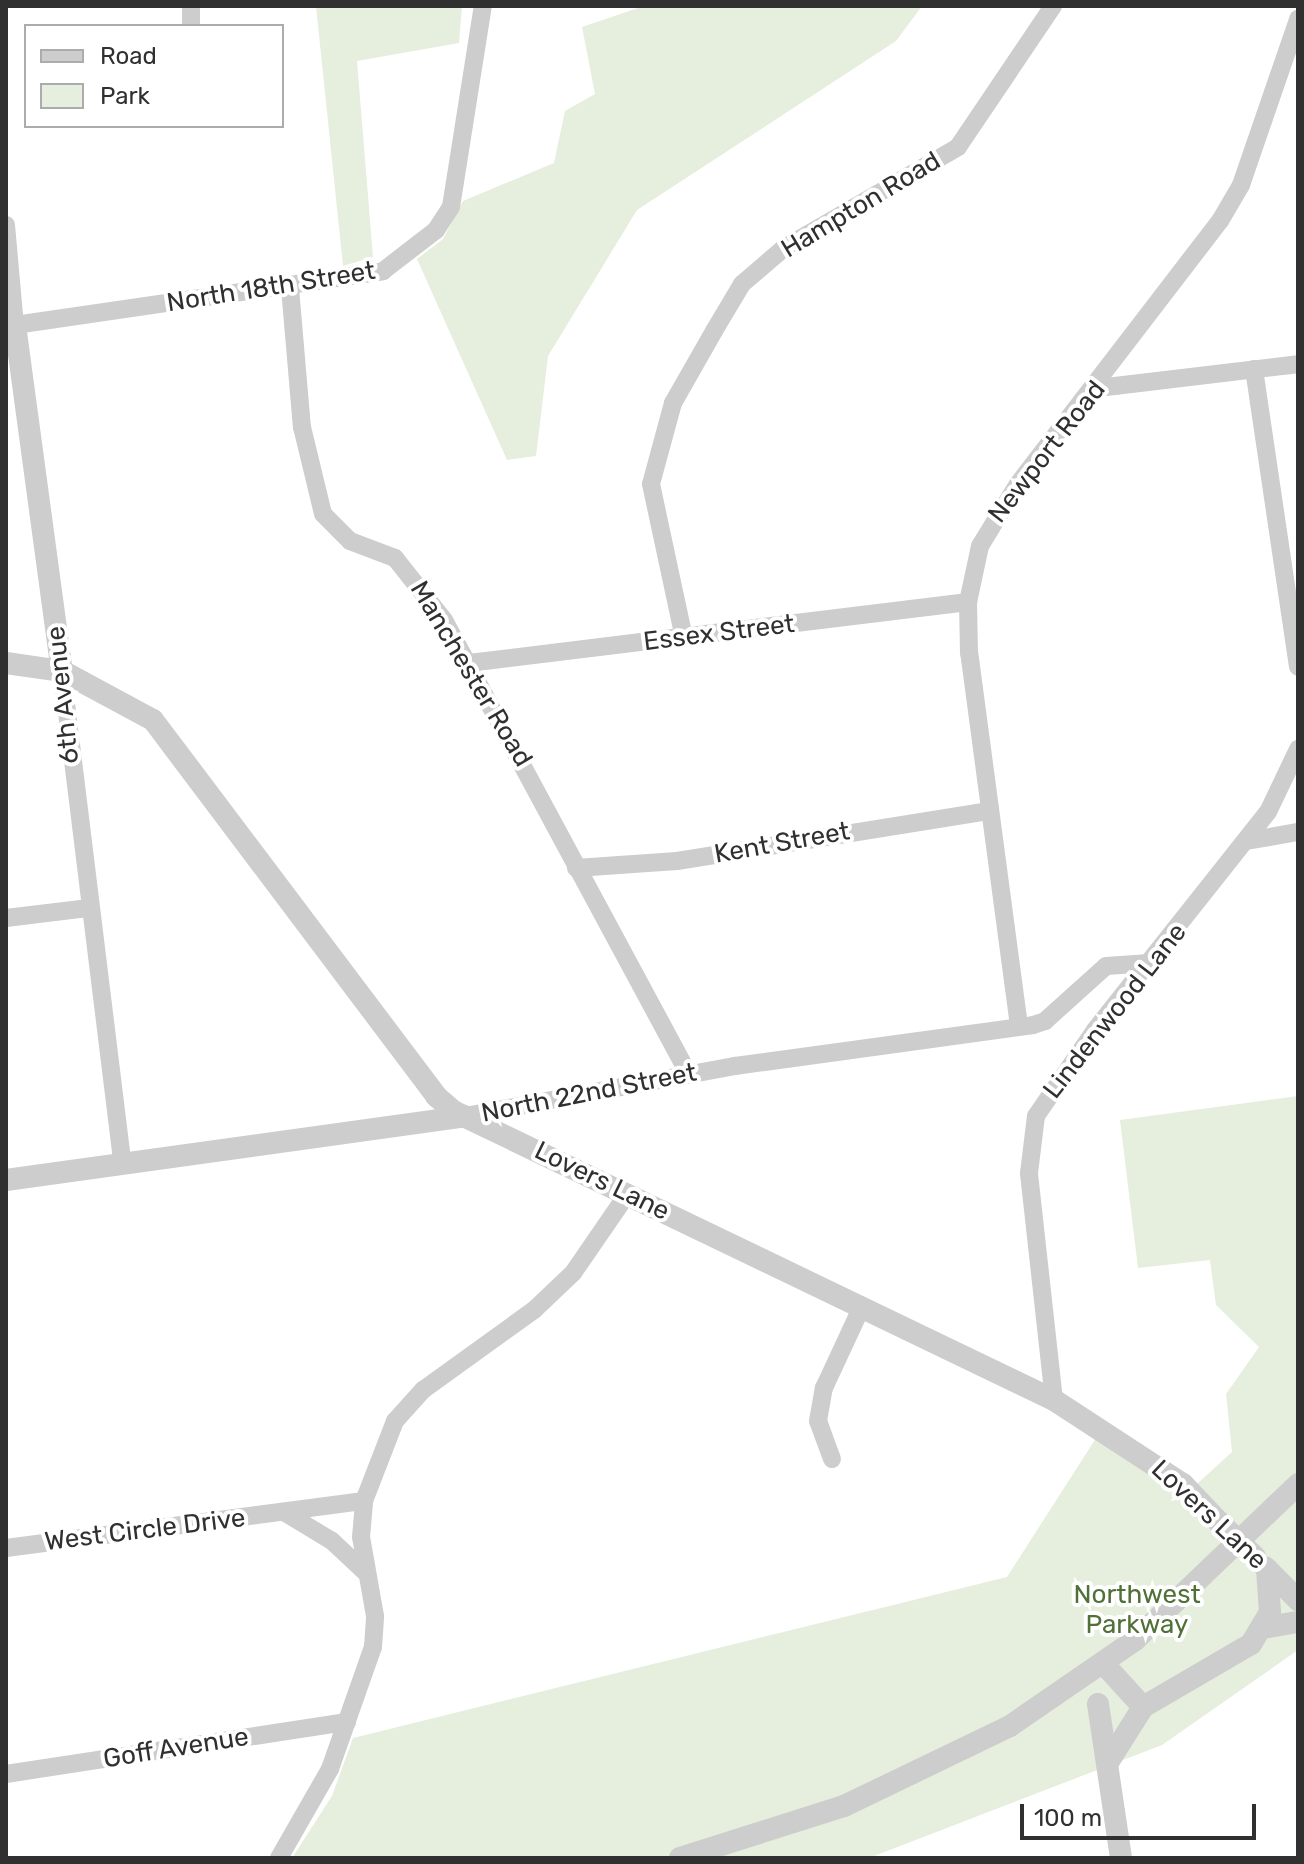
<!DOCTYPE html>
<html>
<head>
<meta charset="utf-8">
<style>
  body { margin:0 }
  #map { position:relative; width:1304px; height:1864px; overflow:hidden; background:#fff; font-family:Rubik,sans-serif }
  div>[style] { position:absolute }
  .green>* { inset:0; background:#e6eedd }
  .minor>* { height:18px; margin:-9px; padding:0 9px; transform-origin:9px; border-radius:9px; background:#cdcdcd }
  .tertiary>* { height:22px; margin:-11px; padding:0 11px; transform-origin:11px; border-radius:11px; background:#cdcdcd }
  .tertiary-bridge>* { height:22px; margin:-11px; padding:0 11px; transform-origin:11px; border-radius:11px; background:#cdcdcd }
  span { translate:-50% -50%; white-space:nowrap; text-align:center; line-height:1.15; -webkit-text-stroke:8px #fff; paint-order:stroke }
  .street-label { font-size:26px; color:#303030 }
  .park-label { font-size:26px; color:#517038 }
  .frame { position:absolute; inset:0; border:8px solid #303030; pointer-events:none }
  .legend { position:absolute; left:24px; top:24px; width:260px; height:104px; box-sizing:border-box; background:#fff; border:2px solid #acacac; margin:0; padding:10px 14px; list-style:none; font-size:24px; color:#303030 }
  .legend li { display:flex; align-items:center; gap:16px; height:40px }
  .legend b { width:40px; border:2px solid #acacac }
  .scale { position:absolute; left:1020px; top:1804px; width:236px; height:36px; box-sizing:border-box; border:4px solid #303030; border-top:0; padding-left:10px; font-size:24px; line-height:28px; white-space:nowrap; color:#303030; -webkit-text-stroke:6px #fff; paint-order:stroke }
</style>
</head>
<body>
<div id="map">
  <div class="green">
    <i style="clip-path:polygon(316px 6px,462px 6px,459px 43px,357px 61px,373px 257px,343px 266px)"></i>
    <i style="clip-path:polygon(644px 6px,922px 6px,896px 41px,637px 210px,548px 356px,536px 456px,507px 460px,417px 259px,443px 239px,463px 201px,554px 163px,565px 111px,595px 94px,582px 27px)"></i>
    <i style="clip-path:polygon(1298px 1096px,1298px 1650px,1162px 1745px,869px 1858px,292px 1858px,332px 1796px,353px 1738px,1007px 1577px,1098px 1435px,1186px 1494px,1232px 1452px,1226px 1394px,1259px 1347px,1216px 1305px,1210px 1260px,1138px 1268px,1120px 1120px)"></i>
  </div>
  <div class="minor">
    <i style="left:191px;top:6px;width:20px;rotate:90deg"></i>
    <i style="left:6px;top:225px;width:100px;rotate:84.9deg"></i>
    <i style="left:15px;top:325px;width:372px;rotate:-8.3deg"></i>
    <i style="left:383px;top:271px;width:67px;rotate:-37.7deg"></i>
    <i style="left:436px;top:230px;width:27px;rotate:-57deg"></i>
    <i style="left:451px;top:207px;width:204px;rotate:-81deg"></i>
    <i style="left:290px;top:288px;width:140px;rotate:85.1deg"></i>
    <i style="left:302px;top:427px;width:89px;rotate:76.4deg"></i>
    <i style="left:323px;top:514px;width:38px;rotate:45deg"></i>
    <i style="left:350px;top:541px;width:48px;rotate:20.7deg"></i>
    <i style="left:395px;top:558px;width:79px;rotate:51.7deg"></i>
    <i style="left:444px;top:620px;width:515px;rotate:61.69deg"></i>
    <i style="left:1254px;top:369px;width:301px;rotate:81.6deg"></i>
    <i style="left:1098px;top:388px;width:201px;rotate:-6.8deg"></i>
    <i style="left:684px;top:638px;width:157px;rotate:-102.1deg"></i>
    <i style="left:651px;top:484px;width:84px;rotate:-74.8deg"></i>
    <i style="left:673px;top:403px;width:83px;rotate:-60.3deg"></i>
    <i style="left:714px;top:331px;width:55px;rotate:-59.2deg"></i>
    <i style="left:742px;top:284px;width:55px;rotate:-40.6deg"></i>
    <i style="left:784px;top:248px;width:201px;rotate:-30.1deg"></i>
    <i style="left:958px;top:147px;width:170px;rotate:-56deg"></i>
    <i style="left:469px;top:663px;width:503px;rotate:-6.97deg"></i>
    <i style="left:62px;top:671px;width:498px;rotate:83deg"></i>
    <i style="left:1246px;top:841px;width:53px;rotate:-9.8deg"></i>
    <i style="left:576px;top:868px;width:101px;rotate:-4deg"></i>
    <i style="left:677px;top:861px;width:315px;rotate:-9.1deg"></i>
    <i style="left:6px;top:918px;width:84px;rotate:-6.9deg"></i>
    <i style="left:1019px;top:1026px;width:376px;rotate:-97.6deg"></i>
    <i style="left:969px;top:653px;width:51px;rotate:-91.1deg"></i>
    <i style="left:968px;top:602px;width:57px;rotate:-77.9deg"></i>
    <i style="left:980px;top:546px;width:73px;rotate:-58.5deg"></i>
    <i style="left:1018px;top:484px;width:332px;rotate:-52.5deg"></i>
    <i style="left:1220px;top:221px;width:42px;rotate:-59.7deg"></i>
    <i style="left:1241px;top:185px;width:176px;rotate:-71deg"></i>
    <i style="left:465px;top:1116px;width:275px;rotate:-10.5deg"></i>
    <i style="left:735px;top:1066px;width:301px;rotate:-7.8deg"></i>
    <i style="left:1033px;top:1025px;width:13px;rotate:-18deg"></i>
    <i style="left:1045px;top:1021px;width:82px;rotate:-42deg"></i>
    <i style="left:1106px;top:966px;width:44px;rotate:-3.9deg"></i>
    <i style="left:1054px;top:1400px;width:228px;rotate:-96.3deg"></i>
    <i style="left:1029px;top:1173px;width:57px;rotate:-83deg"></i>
    <i style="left:1036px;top:1116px;width:104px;rotate:-55.5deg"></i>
    <i style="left:1095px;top:1030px;width:278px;rotate:-51.6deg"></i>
    <i style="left:1268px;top:812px;width:70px;rotate:-64.5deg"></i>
    <i style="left:832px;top:1459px;width:40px;rotate:-110.2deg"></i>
    <i style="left:818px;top:1421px;width:34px;rotate:-80deg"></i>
    <i style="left:824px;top:1388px;width:90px;rotate:-65.1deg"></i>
    <i style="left:284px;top:1512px;width:56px;rotate:31.1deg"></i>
    <i style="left:332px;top:1541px;width:45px;rotate:43.2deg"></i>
    <i style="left:6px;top:1548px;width:361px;rotate:-7.5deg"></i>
    <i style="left:6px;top:1774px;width:345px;rotate:-8.7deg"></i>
    <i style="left:279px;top:1858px;width:103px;rotate:-60.2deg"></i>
    <i style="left:330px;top:1769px;width:129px;rotate:-70.6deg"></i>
    <i style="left:373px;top:1647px;width:31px;rotate:-86deg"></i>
    <i style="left:375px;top:1616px;width:80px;rotate:-100deg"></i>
    <i style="left:361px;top:1537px;width:36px;rotate:-85deg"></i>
    <i style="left:364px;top:1501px;width:86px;rotate:-68.8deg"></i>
    <i style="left:395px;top:1421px;width:42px;rotate:-47.9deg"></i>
    <i style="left:423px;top:1390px;width:137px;rotate:-35.8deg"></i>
    <i style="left:534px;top:1310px;width:54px;rotate:-43.5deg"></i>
    <i style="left:573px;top:1273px;width:97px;rotate:-55.5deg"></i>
  </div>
  <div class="tertiary">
    <i style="left:6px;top:326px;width:9px;rotate:-6deg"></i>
    <i style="left:15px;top:325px;width:349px;rotate:82.3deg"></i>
    <i style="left:6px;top:663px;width:57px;rotate:8.1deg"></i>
    <i style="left:62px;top:671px;width:103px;rotate:28.3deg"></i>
    <i style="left:153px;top:720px;width:471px;rotate:53deg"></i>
    <i style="left:436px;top:1096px;width:23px;rotate:41deg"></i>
    <i style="left:453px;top:1111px;width:667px;rotate:25.68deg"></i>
    <i style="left:1054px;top:1400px;width:154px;rotate:33.1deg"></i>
    <i style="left:1183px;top:1484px;width:50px;rotate:46.6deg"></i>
    <i style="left:6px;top:1180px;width:463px;rotate:-7.9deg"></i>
    <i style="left:1265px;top:1567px;width:47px;rotate:45deg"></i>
    <i style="left:1263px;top:1628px;width:36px;rotate:-10deg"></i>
    <i style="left:1103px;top:1663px;width:59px;rotate:47.7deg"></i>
    <i style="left:1098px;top:1704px;width:156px;rotate:81.5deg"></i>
    <i style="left:1109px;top:1761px;width:64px;rotate:-57.8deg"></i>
    <i style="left:1143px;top:1707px;width:125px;rotate:-30.3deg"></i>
    <i style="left:1251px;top:1644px;width:37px;rotate:-59deg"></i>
    <i style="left:1270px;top:1612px;width:43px;rotate:-94deg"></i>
    <i style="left:680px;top:1858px;width:172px;rotate:-17.6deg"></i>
    <i style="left:844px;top:1806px;width:184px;rotate:-25.7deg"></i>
    <i style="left:1010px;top:1726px;width:152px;rotate:-34.5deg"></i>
    <i style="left:1135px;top:1640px;width:226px;rotate:-43.7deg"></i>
  </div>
  <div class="tertiary-bridge">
    <i style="left:1217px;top:1520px;width:53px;rotate:44.2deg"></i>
  </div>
  <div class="street-label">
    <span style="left:861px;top:205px;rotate:-31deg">Hampton Road</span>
    <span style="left:271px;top:287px;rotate:-9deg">North 18th Street</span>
    <span style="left:1047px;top:452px;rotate:-52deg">Newport Road</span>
    <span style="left:719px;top:633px;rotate:-7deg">Essex Street</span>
    <span style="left:471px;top:674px;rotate:59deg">Manchester Road</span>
    <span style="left:63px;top:695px;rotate:-96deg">6th Avenue</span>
    <span style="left:782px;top:843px;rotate:-10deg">Kent Street</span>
    <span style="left:1115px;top:1011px;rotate:-52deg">Lindenwood Lane</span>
    <span style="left:589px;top:1093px;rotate:-11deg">North 22nd Street</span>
    <span style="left:602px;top:1181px;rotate:26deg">Lovers Lane</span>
    <span style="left:1209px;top:1515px;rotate:43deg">Lovers Lane</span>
    <span style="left:145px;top:1530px;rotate:-7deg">West Circle Drive</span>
    <span style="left:176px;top:1748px;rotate:-9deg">Goff Avenue</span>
  </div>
  <div class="park-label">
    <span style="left:1137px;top:1610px">Northwest<br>Parkway</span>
  </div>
  <div class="frame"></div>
  <ul class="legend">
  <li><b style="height:10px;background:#cdcdcd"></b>Road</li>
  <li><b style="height:22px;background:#e6eedd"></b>Park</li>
  </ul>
  <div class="scale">100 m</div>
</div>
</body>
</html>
